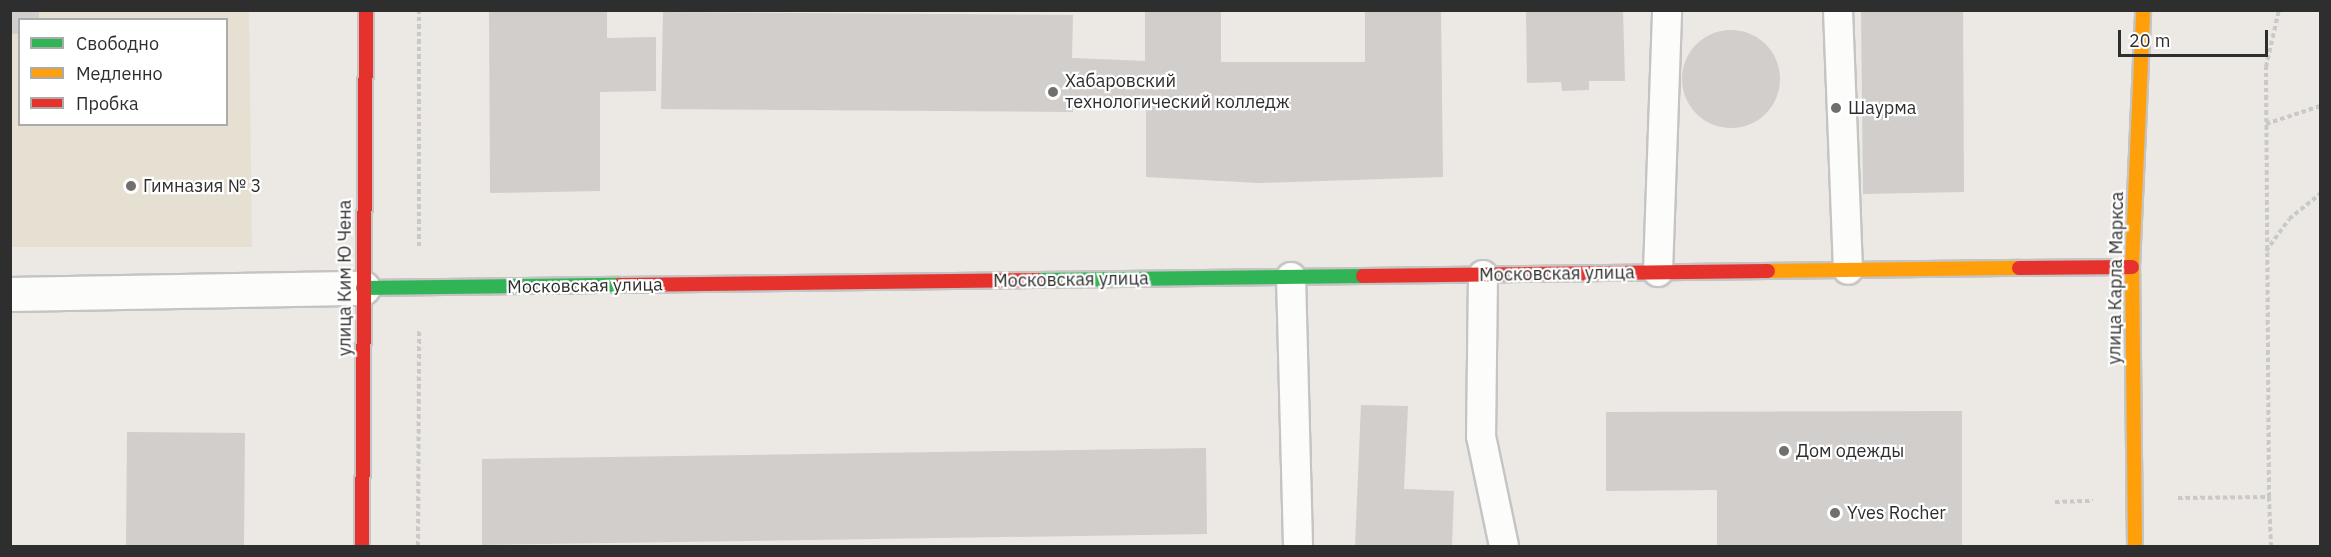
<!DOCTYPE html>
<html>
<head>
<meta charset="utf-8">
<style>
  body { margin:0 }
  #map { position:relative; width:2331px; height:557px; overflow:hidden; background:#ece8e4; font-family:"IBM Plex Sans",sans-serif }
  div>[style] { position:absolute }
  .education>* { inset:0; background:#e6e0d3 }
  .building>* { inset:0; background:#d1cecb }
  .round { border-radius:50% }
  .path>* { height:4px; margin-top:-2px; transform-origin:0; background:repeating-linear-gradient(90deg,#c9c9c8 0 4.5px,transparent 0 7.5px) }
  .roads { filter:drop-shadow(2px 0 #c5c4c5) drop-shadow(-2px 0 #c5c4c5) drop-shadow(0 2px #c5c4c5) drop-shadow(0 -2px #c5c4c5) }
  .lane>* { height:28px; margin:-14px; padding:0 14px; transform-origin:14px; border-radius:14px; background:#fcfcfb }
  .street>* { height:33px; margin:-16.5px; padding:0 16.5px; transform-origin:16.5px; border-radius:16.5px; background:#fcfcfb }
  .fast>* { height:14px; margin:-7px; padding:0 7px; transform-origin:7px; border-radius:7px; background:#30b455 }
  .slow>* { height:14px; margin:-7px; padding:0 7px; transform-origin:7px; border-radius:7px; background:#ff9f0a }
  .jam>* { height:14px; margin:-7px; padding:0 7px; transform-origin:7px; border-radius:7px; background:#e5322d }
  .dots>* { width:16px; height:16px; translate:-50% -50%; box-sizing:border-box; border:3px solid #fff; border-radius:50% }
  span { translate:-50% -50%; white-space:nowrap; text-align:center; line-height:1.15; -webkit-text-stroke:4.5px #fff; paint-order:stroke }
  .poi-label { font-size:18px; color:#2e2e2e }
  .left { translate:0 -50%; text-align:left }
  .street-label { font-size:18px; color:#2e2e2e }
  .frame { position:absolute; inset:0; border:12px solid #2e2e2e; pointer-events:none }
  .legend { position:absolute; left:18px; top:18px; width:210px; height:108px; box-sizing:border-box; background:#fff; border:2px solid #ababab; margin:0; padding:8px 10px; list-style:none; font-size:18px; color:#2e2e2e }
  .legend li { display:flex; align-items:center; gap:12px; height:30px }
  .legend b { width:30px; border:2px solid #ababab }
  .scale { position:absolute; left:2118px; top:30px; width:150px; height:27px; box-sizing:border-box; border:3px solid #2e2e2e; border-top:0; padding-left:8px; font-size:18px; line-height:21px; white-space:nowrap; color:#2e2e2e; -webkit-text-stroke:4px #fff; paint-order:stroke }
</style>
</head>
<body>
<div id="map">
  <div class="education">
    <i style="clip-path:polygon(evenodd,10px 11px,249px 11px,252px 247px,11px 247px,10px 11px,20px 20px,226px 20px,226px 124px,20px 124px,20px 20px)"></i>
  </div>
  <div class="building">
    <i style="clip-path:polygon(10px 10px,39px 10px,39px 20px,20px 20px,20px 34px,10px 34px)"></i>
    <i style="clip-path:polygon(489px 10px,607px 10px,607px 38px,656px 37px,656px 91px,600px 92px,600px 191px,490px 193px)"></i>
    <i style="clip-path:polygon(1145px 10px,1221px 10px,1221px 62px,1365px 62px,1365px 10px,1441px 10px,1443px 177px,1259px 183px,1146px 177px,1146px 106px,1073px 105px,1073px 112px,661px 109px,663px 12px,1073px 15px,1072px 58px,1145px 61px)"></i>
    <i style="clip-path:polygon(1526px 10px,1623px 10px,1625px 81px,1589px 81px,1589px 90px,1562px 91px,1561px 82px,1527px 83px)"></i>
    <i style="clip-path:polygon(1861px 10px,1963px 10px,1964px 192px,1863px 194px)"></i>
    <i class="round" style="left:1682px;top:30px;width:98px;height:98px"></i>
    <i style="clip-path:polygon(1361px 405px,1408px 406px,1404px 489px,1454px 491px,1452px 546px,1355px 546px)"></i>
    <i style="clip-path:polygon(1962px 411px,1962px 546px,1717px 546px,1717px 490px,1606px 491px,1606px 412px)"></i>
    <i style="clip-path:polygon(127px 432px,245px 433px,244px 546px,126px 546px)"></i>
    <i style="clip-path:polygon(1206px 448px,1207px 534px,482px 545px,482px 459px)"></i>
  </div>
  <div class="path">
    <i style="left:2266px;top:124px;width:57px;rotate:-18.4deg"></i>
    <i style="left:419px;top:246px;width:236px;rotate:-90deg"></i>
    <i style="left:2266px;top:251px;width:39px;rotate:-54deg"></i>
    <i style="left:2289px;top:219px;width:40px;rotate:-39deg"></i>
    <i style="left:2269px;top:497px;width:49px;rotate:87.7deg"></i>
    <i style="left:2178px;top:498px;width:91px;rotate:-0.6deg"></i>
    <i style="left:2269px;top:497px;width:430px;rotate:-90.4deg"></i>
    <i style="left:2266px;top:67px;width:58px;rotate:-77.2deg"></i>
    <i style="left:2055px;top:502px;width:38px;rotate:-2deg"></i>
    <i style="left:418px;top:546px;width:215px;rotate:-89.7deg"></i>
  </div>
  <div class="roads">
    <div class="lane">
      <i style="left:1838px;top:10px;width:260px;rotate:87.8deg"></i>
      <i style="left:1658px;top:272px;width:262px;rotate:-88deg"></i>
      <i style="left:1483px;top:275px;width:161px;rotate:90.7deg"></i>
      <i style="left:1481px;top:436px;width:112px;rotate:78.2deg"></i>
      <i style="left:1291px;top:277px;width:269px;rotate:88.5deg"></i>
    </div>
    <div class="street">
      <i style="left:10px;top:294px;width:353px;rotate:-1deg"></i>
    </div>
    <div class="fast">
      <i style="left:1037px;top:280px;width:326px;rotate:-0.7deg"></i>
      <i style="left:363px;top:288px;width:257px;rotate:-0.7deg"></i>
    </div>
    <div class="slow">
      <i style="left:1768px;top:271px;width:251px;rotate:-0.7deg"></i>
      <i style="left:2135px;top:546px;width:279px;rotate:-90.6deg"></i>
      <i style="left:2132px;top:267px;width:257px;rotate:-87.5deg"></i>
    </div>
    <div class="jam">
      <i style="left:2019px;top:268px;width:113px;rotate:-0.5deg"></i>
      <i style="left:1363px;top:276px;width:405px;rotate:-0.7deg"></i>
      <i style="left:620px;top:285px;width:417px;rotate:-0.7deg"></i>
      <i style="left:362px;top:546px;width:536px;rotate:-89.57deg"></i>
    </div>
  </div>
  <div class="dots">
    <i style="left:1053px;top:92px;background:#706f6e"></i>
    <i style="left:1836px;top:108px;background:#706f6e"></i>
    <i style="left:131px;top:186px;background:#706f6e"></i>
    <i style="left:1784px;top:451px;background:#706f6e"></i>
    <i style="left:1835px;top:513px;background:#706f6e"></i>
  </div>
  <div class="poi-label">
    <span class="left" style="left:1065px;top:92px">Хабаровский<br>технологический колледж</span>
    <span class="left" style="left:1848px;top:108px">Шаурма</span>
    <span class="left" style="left:143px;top:186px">Гимназия № 3</span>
    <span class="left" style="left:1796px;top:451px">Дом одежды</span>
    <span class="left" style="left:1847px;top:513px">Yves Rocher</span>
  </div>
  <div class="street-label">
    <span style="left:1557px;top:274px;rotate:-1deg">Московская улица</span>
    <span style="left:345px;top:278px;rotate:-90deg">улица Ким Ю Чена</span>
    <span style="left:2116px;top:278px;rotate:-89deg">улица Карла Маркса</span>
    <span style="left:1071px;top:280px;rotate:-1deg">Московская улица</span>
    <span style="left:585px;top:286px;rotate:-1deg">Московская улица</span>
  </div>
  <div class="frame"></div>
  <ul class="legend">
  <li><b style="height:8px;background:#30b455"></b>Свободно</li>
  <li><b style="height:8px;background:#ff9f0a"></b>Медленно</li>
  <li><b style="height:8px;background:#e5322d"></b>Пробка</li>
  </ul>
  <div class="scale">20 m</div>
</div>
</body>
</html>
